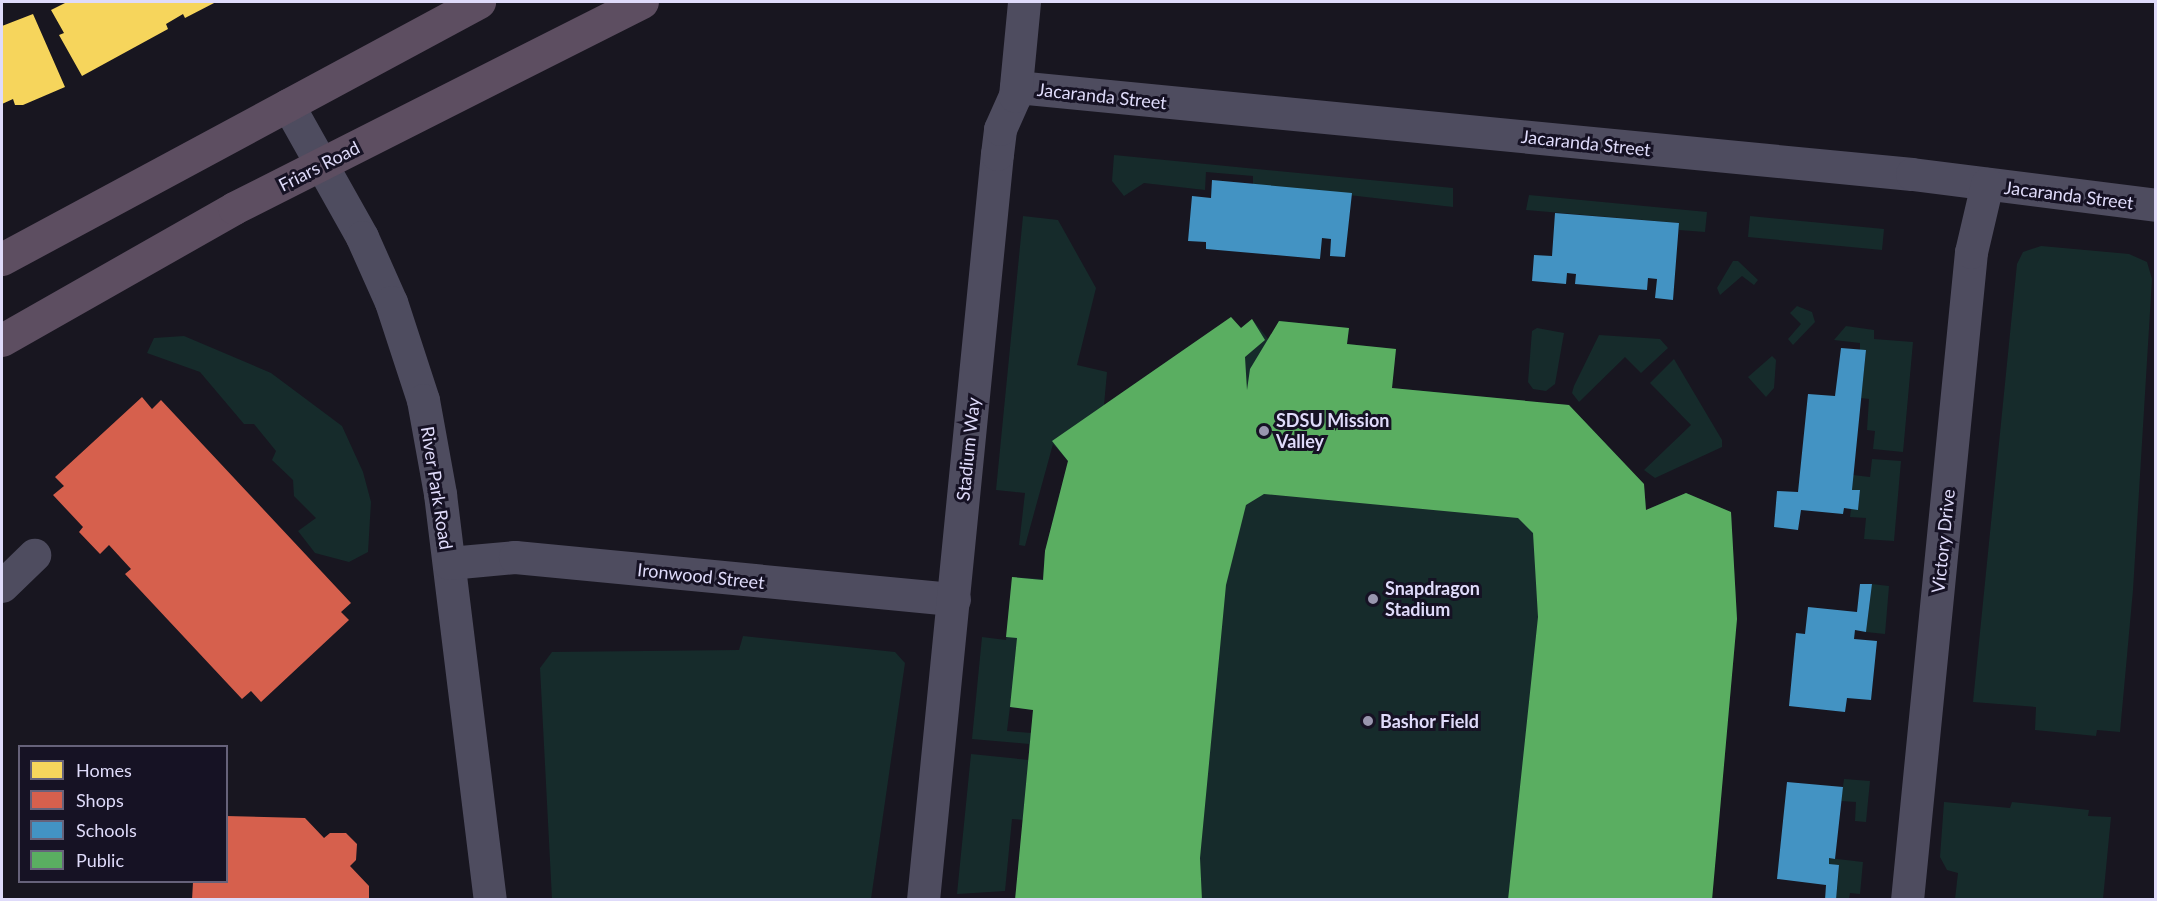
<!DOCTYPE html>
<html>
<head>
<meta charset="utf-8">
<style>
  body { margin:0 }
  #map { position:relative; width:2157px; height:901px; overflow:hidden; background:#181620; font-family:Lato,sans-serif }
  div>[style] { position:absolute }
  .green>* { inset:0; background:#162b2b }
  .homes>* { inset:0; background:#f6d55c }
  .shops>* { inset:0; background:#d6604d }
  .schools>* { inset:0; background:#4393c3 }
  .public>* { inset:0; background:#5aae61 }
  .minor>* { height:33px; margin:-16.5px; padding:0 16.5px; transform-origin:16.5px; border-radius:16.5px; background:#4e4c5f }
  .highway>* { height:33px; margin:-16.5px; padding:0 16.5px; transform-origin:16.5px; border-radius:16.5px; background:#5d4e61 }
  .dots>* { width:16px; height:16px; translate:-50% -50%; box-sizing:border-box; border:3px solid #161224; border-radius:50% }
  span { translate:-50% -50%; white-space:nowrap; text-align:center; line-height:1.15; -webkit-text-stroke:6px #161224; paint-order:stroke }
  .street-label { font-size:18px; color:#dfdbfa }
  .poi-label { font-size:18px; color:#dfdbfa; font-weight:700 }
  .left { translate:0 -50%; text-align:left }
  .frame { position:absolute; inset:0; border:3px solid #dfdbfa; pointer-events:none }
  .legend { position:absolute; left:18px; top:745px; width:210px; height:138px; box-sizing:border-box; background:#161224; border:2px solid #66627a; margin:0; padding:8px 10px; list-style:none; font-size:18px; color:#dfdbfa }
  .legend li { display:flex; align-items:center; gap:12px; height:30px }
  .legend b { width:30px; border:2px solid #66627a }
</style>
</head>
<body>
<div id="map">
  <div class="green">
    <i style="clip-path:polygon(1114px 155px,1453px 188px,1453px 207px,1253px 184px,1253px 176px,1206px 172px,1205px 190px,1144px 183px,1124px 196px,1112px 181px)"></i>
    <i style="clip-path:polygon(1529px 195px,1707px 212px,1705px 232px,1679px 230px,1679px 223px,1526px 210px)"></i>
    <i style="clip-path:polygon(evenodd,1023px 216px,1058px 220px,1096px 288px,1077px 365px,1107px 372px,1104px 405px,1231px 317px,1241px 328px,1252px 319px,1269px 340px,1279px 321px,1349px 328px,1347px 344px,1396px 349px,1392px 388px,1569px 405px,1644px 484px,1646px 510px,1686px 493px,1731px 512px,1737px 619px,1712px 899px,1015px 899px,1023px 820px,1012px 819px,1005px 891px,957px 894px,971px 754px,1029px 760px,1029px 744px,972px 739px,982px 637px,1006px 640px,1012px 577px,1043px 579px,1045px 551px,1068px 461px,1053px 444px,1025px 546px,1019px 545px,1025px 493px,996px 490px,1023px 216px,1010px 707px,1033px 710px,1031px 733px,1007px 731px,1010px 707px)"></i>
    <i style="clip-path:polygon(1750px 216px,1884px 229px,1882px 250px,1748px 237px)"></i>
    <i style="clip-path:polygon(2041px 246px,2129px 254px,2147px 262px,2152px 279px,2133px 590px,2120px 732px,2097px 730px,2096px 736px,2035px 730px,2036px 707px,1973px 702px,2017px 264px,2023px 252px)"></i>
    <i style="clip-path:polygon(1733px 261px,1738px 261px,1758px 280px,1754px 285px,1742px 276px,1720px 295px,1717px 288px)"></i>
    <i style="clip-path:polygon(1797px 306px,1812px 312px,1815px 322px,1793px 345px,1788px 339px,1801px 324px,1790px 313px)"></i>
    <i style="clip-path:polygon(1846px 326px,1874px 330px,1874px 339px,1913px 342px,1903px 452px,1873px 449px,1875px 431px,1867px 430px,1869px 399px,1861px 398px,1866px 351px,1860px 350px,1860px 343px,1834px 340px)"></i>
    <i style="clip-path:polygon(1537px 328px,1564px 333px,1555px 384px,1546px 391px,1533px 389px,1528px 382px,1532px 331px)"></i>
    <i style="clip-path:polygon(1599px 335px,1660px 339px,1668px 348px,1641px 373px,1625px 357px,1579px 402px,1572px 393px,1574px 386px)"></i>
    <i style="clip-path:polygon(184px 336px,271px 373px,342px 426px,363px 472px,371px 502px,368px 552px,349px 562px,315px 553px,298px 531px,316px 518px,294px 496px,293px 480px,272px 460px,276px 451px,254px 424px,244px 424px,200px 372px,147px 353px,154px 338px)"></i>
    <i style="clip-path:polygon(1772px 356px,1776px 360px,1774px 388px,1766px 397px,1748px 377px)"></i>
    <i style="clip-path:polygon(1674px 359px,1722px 440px,1722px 447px,1655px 478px,1644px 470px,1691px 425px,1650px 383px)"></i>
    <i style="clip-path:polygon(1872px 459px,1901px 461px,1894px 541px,1864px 539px,1866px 518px,1850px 517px,1851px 509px,1858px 509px,1860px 491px,1852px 490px,1853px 475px,1870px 477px)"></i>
    <i style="clip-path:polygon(1872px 584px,1889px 586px,1885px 634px,1866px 632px)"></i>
    <i style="clip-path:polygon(743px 636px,895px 652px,905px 663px,871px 899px,552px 899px,540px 668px,552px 652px,739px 650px)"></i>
    <i style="clip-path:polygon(1844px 779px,1870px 781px,1866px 822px,1855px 821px,1856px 802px,1841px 801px)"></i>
    <i style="clip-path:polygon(1944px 802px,2010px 808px,2012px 802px,2089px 810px,2088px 816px,2111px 817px,2103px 899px,1955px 899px,1958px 873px,1947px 870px,1940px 857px)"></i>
    <i style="clip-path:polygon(1829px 858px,1863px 862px,1860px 894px,1850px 893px,1849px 899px,1836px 899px,1839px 866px,1829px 864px)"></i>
  </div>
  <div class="homes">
    <i style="clip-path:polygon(67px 2px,216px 2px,185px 18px,183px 14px,166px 24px,168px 29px,82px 76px,59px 35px,64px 33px,51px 10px)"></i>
    <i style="clip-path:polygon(33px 14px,65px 87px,23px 105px,15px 105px,13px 99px,2px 104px,2px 26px)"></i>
  </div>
  <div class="shops">
    <i style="clip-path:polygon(142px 397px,152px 409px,161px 400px,351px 603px,341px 612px,349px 620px,261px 702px,251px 691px,242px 699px,125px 574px,131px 569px,109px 545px,100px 554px,79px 532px,83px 527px,53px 495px,64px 486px,55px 477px)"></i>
    <i style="clip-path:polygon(226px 816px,305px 818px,324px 838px,330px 833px,346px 833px,357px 844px,356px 860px,350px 866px,369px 886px,369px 900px,192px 900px,193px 882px,226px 882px)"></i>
  </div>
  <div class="schools">
    <i style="clip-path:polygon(1212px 180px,1352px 193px,1345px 257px,1330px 256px,1331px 239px,1322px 238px,1320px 259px,1206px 249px,1206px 242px,1188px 241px,1192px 196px,1211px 198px)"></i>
    <i style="clip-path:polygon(1555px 213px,1679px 223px,1673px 300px,1655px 298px,1657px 279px,1648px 278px,1647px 290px,1575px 284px,1576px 274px,1567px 273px,1566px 284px,1532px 281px,1534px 255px,1552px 256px)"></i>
    <i style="clip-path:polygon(1841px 348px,1866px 350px,1852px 490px,1860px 490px,1858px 510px,1844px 508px,1843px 514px,1801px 510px,1798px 530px,1774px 527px,1777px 491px,1798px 492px,1808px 394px,1835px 396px)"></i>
    <i style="clip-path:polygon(1860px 584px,1872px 584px,1866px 632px,1855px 630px,1854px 639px,1877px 641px,1871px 700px,1847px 698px,1845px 712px,1789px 706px,1796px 633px,1805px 634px,1808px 607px,1857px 612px)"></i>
    <i style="clip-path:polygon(1787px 782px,1843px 787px,1835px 859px,1829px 858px,1829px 864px,1839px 865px,1836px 900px,1825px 900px,1826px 885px,1777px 879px)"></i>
  </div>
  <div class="public">
    <i style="clip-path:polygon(1231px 317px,1241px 328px,1252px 319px,1265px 340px,1245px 357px,1247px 390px,1250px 369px,1279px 321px,1349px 328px,1347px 344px,1396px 349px,1392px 388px,1569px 405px,1644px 484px,1646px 510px,1686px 493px,1731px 512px,1737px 619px,1712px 900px,1508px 900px,1538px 617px,1533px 533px,1518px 518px,1264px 494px,1246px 505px,1226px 585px,1200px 858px,1202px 900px,1015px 900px,1033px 710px,1010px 707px,1017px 638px,1006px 637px,1012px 577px,1043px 580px,1045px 551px,1068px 461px,1052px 441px)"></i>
  </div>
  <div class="minor">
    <i style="left:1016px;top:87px;width:900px;rotate:5.55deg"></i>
    <i style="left:1912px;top:174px;width:246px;rotate:7.2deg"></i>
    <i style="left:288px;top:105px;width:151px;rotate:60.7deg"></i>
    <i style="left:362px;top:237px;width:71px;rotate:66deg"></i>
    <i style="left:391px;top:302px;width:103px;rotate:71.9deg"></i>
    <i style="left:423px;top:400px;width:96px;rotate:79.7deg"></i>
    <i style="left:440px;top:494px;width:409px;rotate:83deg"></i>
    <i style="left:449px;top:563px;width:66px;rotate:-5.2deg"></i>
    <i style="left:515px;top:557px;width:441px;rotate:5.5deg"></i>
    <i style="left:2px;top:586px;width:45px;rotate:-44.1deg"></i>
    <i style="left:923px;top:900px;width:750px;rotate:-84.34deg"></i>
    <i style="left:997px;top:154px;width:25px;rotate:-83deg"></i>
    <i style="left:1000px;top:129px;width:36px;rotate:-66deg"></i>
    <i style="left:1015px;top:96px;width:94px;rotate:-84.5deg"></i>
    <i style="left:1907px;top:900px;width:651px;rotate:-84.36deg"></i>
    <i style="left:1971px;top:252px;width:70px;rotate:-76.8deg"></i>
  </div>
  <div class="highway">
    <i style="left:2px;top:259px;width:542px;rotate:-28.32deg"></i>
    <i style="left:2px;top:340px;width:267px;rotate:-29.6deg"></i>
    <i style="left:234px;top:208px;width:457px;rotate:-26.8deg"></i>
  </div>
  <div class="dots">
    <i style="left:1264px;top:431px;background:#9996ae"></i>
    <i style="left:1373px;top:599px;background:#9996ae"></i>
    <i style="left:1368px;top:721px;background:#9996ae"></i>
  </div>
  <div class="street-label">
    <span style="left:1102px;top:96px;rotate:6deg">Jacaranda Street</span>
    <span style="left:1586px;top:143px;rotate:6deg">Jacaranda Street</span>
    <span style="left:319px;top:166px;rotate:-27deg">Friars Road</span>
    <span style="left:2069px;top:195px;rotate:7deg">Jacaranda Street</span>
    <span style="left:968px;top:449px;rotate:-84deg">Stadium Way</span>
    <span style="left:437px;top:488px;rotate:81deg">River Park Road</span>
    <span style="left:1943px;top:541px;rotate:-84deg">Victory Drive</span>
    <span style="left:701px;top:576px;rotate:6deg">Ironwood Street</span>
  </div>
  <div class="poi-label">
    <span class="left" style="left:1276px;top:431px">SDSU Mission<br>Valley</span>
    <span class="left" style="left:1385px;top:599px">Snapdragon<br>Stadium</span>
    <span class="left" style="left:1380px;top:721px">Bashor Field</span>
  </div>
  <div class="frame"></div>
  <ul class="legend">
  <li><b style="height:16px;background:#f6d55c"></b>Homes</li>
  <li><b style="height:16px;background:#d6604d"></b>Shops</li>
  <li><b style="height:16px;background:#4393c3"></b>Schools</li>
  <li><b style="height:16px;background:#5aae61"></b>Public</li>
  </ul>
</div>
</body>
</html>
